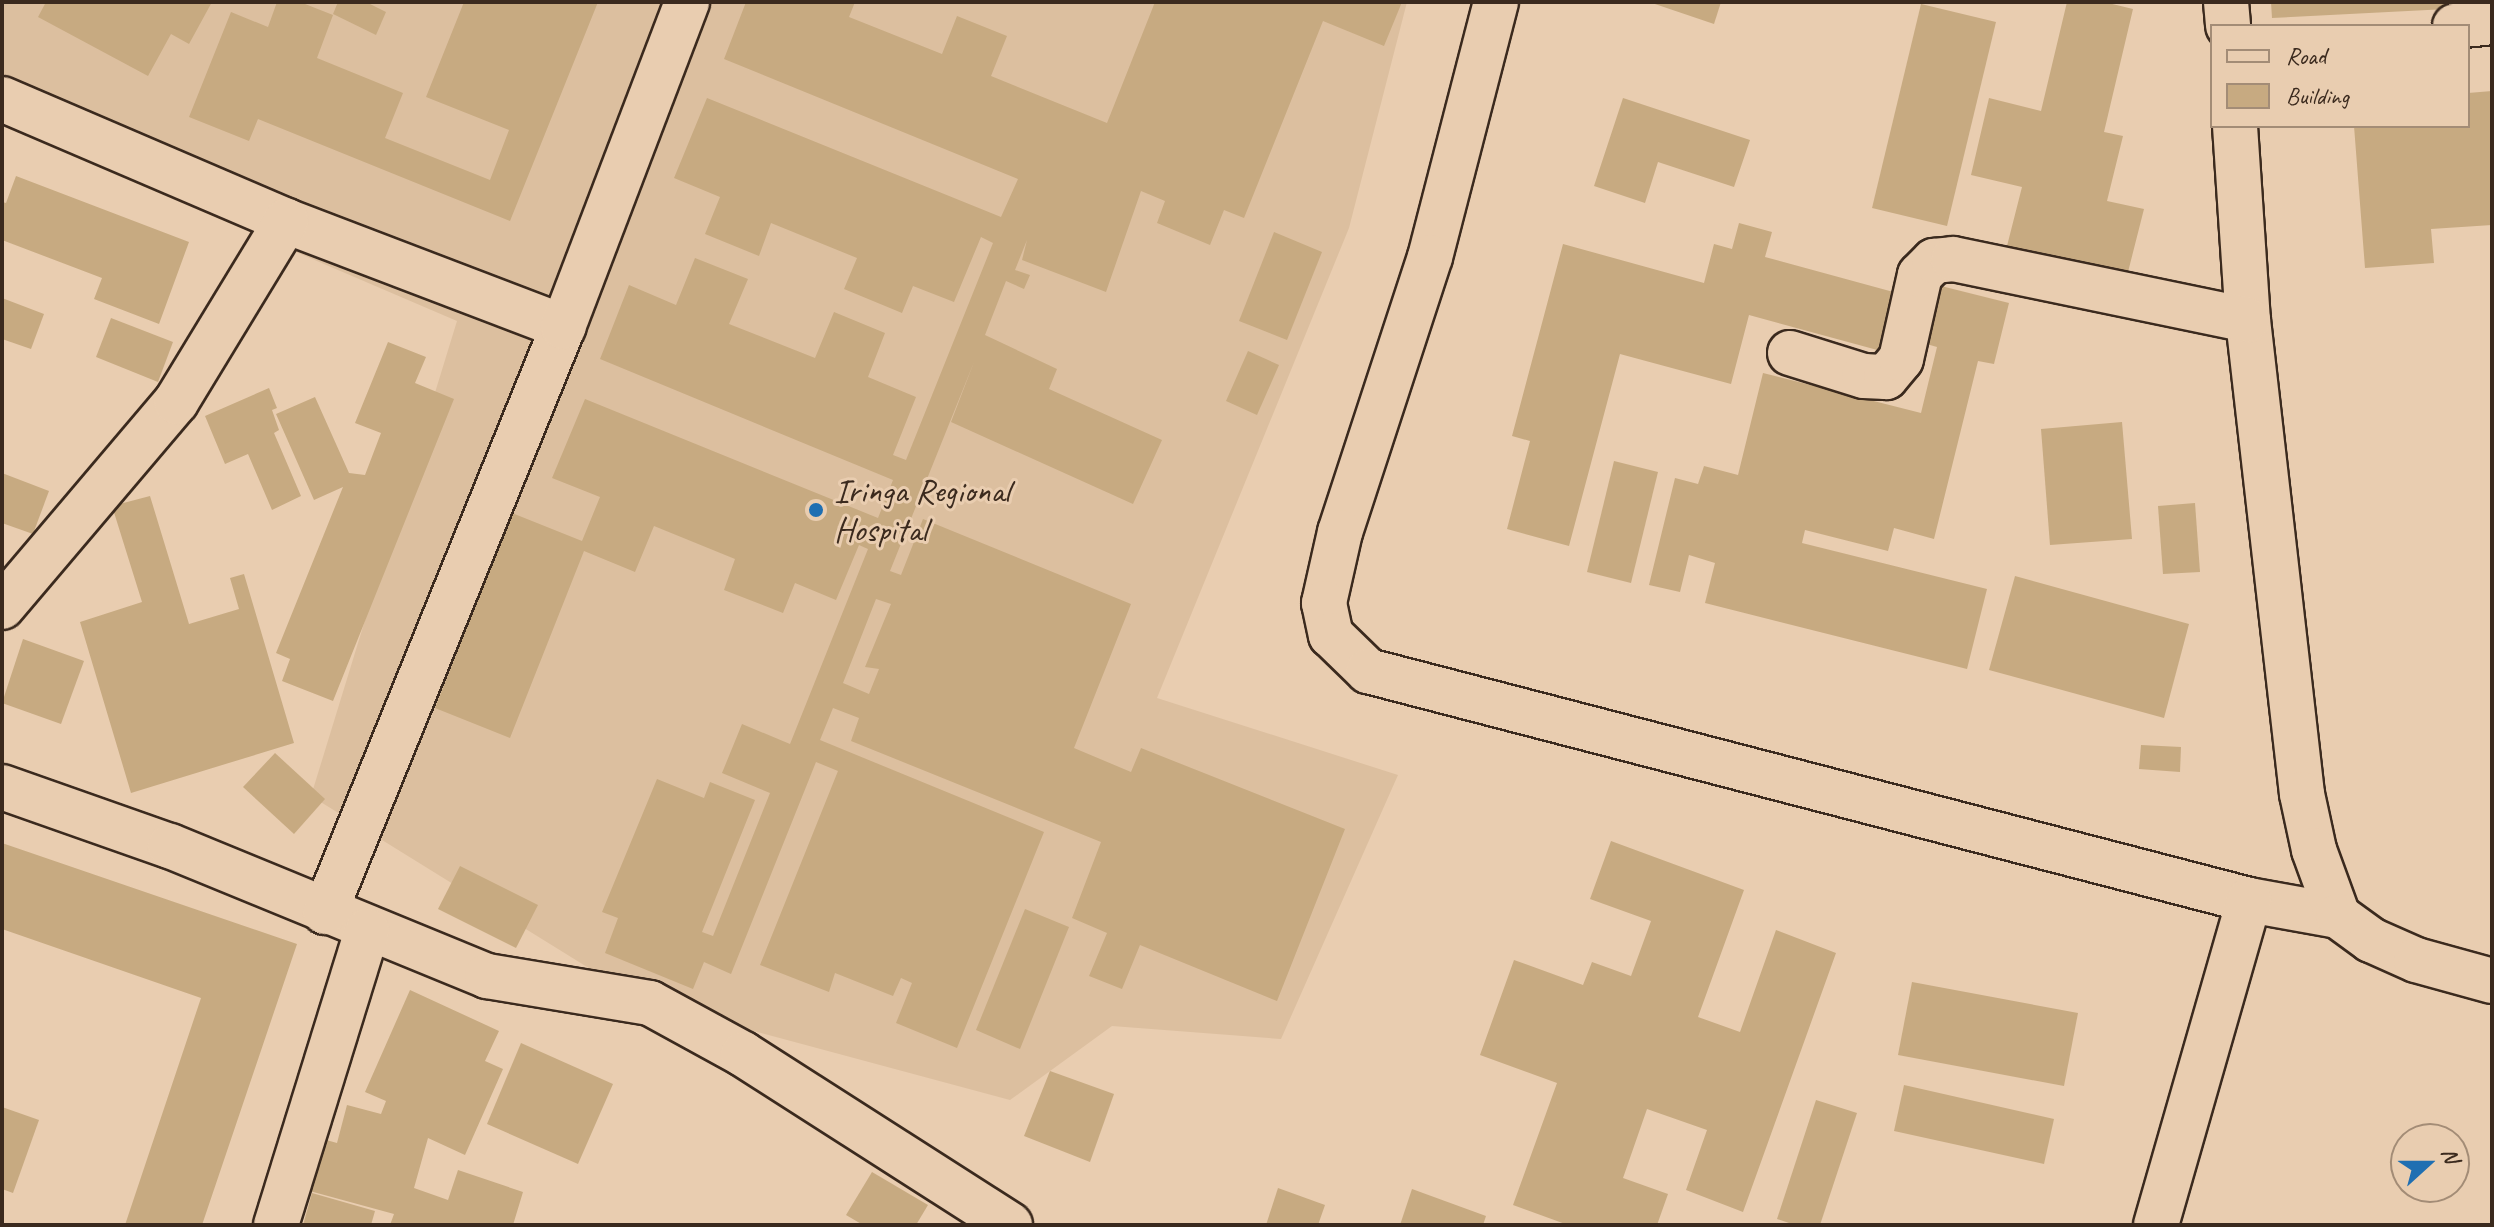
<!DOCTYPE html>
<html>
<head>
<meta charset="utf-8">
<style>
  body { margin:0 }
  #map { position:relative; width:2494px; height:1227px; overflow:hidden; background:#e9cdb0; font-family:Caveat,sans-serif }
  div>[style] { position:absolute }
  .built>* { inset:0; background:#dcbf9f }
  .building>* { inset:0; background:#c7aa81 }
  .roads { filter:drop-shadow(2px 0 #3b2a1e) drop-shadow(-2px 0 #3b2a1e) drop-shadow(0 2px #3b2a1e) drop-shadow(0 -2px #3b2a1e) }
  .minor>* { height:44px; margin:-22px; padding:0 22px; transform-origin:22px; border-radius:22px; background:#e9cdb0 }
  .dots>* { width:22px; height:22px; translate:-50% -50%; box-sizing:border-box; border:4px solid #e9cdb0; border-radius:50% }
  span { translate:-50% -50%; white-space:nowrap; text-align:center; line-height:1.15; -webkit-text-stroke:6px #e9cdb0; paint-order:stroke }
  .poi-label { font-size:34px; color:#3b2a1e }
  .left { translate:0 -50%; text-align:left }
  .frame { position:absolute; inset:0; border:4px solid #3b2a1e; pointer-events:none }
  .legend { position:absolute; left:2210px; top:24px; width:260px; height:104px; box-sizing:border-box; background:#e9cdb0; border:2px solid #a38c76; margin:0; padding:10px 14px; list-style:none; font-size:24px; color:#3b2a1e }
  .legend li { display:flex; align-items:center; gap:16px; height:40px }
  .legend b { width:40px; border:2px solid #a38c76 }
  .north { position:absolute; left:2390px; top:1123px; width:80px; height:80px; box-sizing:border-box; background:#e9cdb0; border:2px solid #a38c76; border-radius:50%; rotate:69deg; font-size:22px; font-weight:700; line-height:32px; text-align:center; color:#3b2a1e }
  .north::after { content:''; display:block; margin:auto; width:28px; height:36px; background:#1f6fb2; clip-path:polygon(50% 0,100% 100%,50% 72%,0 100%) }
</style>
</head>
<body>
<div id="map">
  <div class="built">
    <i style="clip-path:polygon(2px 2px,1407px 2px,1349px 228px,1157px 698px,1398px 775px,1281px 1039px,1112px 1026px,1010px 1100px,642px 1001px,311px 796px,457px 321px,2px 126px)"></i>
  </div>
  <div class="building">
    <i style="clip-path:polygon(46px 2px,212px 2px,189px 44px,171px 34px,148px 76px,38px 17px)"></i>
    <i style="clip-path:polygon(277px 2px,300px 2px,333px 15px,317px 58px,403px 93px,385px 138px,490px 180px,509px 130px,426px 97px,464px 2px,598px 2px,510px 221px,258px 119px,249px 141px,189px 117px,231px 12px,268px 27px)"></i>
    <i style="clip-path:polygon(338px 2px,366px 2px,386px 12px,376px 35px,333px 14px)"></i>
    <i style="clip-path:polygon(evenodd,746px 2px,855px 2px,849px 17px,942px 54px,957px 16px,1007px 36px,991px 76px,1107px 123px,1155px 2px,1402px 2px,1384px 46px,1323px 21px,1244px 218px,1224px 210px,1210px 245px,1157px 223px,1165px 201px,1141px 191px,1106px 292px,1022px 260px,1027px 240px,1015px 270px,1030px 275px,1024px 289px,1006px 281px,985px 335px,1057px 369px,1049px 389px,1162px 440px,1133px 504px,951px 422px,974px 362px,890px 571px,901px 575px,923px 519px,1131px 604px,1074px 748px,1131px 772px,1141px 748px,1345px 829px,1277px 1001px,1140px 945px,1122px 989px,1089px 976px,1107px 933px,1072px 918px,1101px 842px,851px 741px,859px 718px,833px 708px,820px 740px,1044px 832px,957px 1048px,896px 1023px,912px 983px,901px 978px,893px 996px,835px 973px,829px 992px,760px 965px,838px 771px,816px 762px,731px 974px,704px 962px,693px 989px,605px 953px,618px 918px,602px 912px,657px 779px,704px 798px,710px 782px,755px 800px,702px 932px,713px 936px,770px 793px,722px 773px,742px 724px,790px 744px,868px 549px,859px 545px,836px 600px,795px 583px,783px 613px,724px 590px,735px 559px,654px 526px,635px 572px,584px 551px,510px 738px,435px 708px,512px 513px,582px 541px,600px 497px,552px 478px,585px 399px,878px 518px,893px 480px,600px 359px,629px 285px,676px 305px,695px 258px,748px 279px,729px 324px,815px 358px,834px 312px,885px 333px,868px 377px,916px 397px,893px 455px,906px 460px,993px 243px,981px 237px,954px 302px,913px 286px,902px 313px,844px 289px,857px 258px,771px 223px,759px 256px,705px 234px,720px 197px,674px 178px,707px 98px,1001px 217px,1018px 179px,724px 59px,746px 2px,876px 599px,891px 604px,865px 667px,879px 669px,869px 694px,843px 683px,876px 599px)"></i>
    <i style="clip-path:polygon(1649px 2px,1721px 2px,1714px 24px)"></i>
    <i style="clip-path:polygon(2067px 2px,2104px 2px,2133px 9px,2104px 132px,2123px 136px,2107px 201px,2144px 209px,2127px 276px,2007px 246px,2022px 187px,1971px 175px,1989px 98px,2041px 111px)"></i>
    <i style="clip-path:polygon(2271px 2px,2466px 2px,2447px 9px,2272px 18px)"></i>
    <i style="clip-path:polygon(1921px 4px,1996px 22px,1947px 226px,1872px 208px)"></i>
    <i style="clip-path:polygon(2492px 91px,2492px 225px,2431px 229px,2434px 263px,2365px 268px,2354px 126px,2468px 126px,2468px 93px)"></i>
    <i style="clip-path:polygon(1623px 98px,1750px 140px,1734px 187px,1658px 162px,1645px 203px,1594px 186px)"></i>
    <i style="clip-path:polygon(16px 176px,189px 242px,159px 324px,94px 299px,102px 278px,2px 240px,2px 202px,6px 203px)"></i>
    <i style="clip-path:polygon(1739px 223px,1772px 232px,1765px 257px,1897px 293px,1881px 351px,1749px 315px,1731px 384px,1620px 354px,1569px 546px,1507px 529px,1530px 441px,1512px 436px,1563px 244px,1704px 283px,1714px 244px,1732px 249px)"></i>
    <i style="clip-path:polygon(1274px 232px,1322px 252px,1287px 340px,1239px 321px)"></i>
    <i style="clip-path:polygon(1937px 285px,2009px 303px,1994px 364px,1978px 361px,1934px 539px,1894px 528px,1888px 551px,1805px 530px,1802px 543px,1987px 589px,1967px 669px,1705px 603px,1715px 563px,1689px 555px,1680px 592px,1649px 585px,1675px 478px,1698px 484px,1704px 466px,1738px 475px,1763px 373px,1921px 413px,1937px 347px,1923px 343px)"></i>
    <i style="clip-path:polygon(2px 298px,44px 314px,31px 349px,2px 339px)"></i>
    <i style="clip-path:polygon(111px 318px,173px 342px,158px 382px,96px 357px)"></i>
    <i style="clip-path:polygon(388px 342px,426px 357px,415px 383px,454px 399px,333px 701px,282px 681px,290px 659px,276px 653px,343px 487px,314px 500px,276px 414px,315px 397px,349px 473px,365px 475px,381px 433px,355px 423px)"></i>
    <i style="clip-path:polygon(1248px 351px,1279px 365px,1257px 415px,1226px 401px)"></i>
    <i style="clip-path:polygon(269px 388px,277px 408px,272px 410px,279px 430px,274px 433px,301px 496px,272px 510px,248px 454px,225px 464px,205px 416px)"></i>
    <i style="clip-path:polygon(2122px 422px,2132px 539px,2050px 545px,2041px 429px)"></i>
    <i style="clip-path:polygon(1614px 461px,1658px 472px,1631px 583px,1587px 572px)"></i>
    <i style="clip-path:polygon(2px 473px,49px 491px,33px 534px,2px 523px)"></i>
    <i style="clip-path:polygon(150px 496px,189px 624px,239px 609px,230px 578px,244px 574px,294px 743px,131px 793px,80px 622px,142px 602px,112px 506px)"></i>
    <i style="clip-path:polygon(2195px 503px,2200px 572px,2163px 574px,2158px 506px)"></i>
    <i style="clip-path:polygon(2015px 576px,2189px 624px,2164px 718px,1989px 670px)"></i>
    <i style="clip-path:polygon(23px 639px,84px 661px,61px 724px,2px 703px)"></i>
    <i style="clip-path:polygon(2141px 745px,2181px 747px,2180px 772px,2139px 769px)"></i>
    <i style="clip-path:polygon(275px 753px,325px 799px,294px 834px,243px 787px)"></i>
    <i style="clip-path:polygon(1611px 841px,1744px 890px,1698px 1017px,1740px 1032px,1776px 930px,1836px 953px,1743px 1212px,1686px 1190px,1707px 1130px,1647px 1109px,1623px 1178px,1668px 1194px,1657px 1225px,1568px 1225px,1513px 1205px,1557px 1083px,1480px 1055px,1514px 960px,1583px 985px,1592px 962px,1631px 976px,1651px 921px,1590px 899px)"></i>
    <i style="clip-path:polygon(2px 843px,297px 944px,202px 1225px,125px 1225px,201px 998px,2px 929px)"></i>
    <i style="clip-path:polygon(460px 866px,538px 905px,516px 948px,438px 909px)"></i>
    <i style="clip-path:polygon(1025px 909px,1069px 927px,1020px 1049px,976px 1030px)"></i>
    <i style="clip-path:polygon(1912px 982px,2078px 1013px,2064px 1086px,1898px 1055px)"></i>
    <i style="clip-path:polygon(410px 990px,499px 1031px,485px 1061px,503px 1069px,465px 1155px,428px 1138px,414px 1188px,448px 1200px,458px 1170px,523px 1192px,513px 1225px,390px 1225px,394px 1214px,306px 1190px,319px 1138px,337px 1143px,347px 1105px,381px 1114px,386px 1101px,365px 1092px)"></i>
    <i style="clip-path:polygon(521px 1043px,613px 1084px,578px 1164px,487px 1124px)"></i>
    <i style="clip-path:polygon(1050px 1071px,1114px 1094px,1090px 1162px,1024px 1136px)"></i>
    <i style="clip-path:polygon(1904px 1085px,2054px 1119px,2044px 1164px,1894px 1131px)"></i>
    <i style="clip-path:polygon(1816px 1100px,1857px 1113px,1820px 1225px,1795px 1225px,1777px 1219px)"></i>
    <i style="clip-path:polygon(2px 1107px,39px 1120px,13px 1193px,2px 1189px)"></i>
    <i style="clip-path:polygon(872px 1172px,928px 1205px,916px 1225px,863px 1225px,846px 1215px)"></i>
    <i style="clip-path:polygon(1278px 1188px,1325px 1205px,1318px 1225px,1266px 1225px)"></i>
    <i style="clip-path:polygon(1412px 1189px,1486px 1216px,1483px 1225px,1400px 1225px)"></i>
    <i style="clip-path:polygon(312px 1193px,375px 1211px,371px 1225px,303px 1225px)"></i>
  </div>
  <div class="roads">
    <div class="minor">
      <i style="left:1496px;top:2px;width:263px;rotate:104.5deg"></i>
      <i style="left:1430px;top:257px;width:289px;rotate:108.1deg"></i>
      <i style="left:1340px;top:532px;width:73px;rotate:102.7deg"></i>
      <i style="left:1324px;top:603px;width:33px;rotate:78deg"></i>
      <i style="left:1331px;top:635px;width:52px;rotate:44.2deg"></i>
      <i style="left:1368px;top:671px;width:910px;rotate:14.57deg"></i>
      <i style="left:2249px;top:900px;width:90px;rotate:10.2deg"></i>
      <i style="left:2226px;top:2px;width:24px;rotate:85deg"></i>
      <i style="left:2455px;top:26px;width:37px;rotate:-6deg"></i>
      <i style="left:2px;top:99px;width:309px;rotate:23.2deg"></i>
      <i style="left:286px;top:221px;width:297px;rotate:20.9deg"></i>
      <i style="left:2235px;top:126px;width:194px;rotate:86.2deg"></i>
      <i style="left:2248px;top:320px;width:477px;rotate:83.5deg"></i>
      <i style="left:2302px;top:794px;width:57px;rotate:77.9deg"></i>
      <i style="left:2314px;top:850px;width:70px;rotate:70deg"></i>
      <i style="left:2338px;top:916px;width:41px;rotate:36deg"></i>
      <i style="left:2371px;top:940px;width:49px;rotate:24deg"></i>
      <i style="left:2416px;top:960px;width:79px;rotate:15.4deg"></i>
      <i style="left:1790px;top:353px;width:77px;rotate:17.3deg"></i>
      <i style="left:1864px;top:376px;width:22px;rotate:3deg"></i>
      <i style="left:1886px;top:377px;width:23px;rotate:-50deg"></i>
      <i style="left:1901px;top:359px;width:86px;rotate:-77.3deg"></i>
      <i style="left:1920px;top:275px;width:20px;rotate:-45deg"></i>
      <i style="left:1934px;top:261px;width:19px;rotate:-6deg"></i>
      <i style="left:1953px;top:259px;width:301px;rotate:11.7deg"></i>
      <i style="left:2px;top:607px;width:269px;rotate:-49.7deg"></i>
      <i style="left:176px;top:402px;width:212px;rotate:-58.7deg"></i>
      <i style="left:2px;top:787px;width:178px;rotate:19.4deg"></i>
      <i style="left:170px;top:846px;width:343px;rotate:22.3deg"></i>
      <i style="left:487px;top:976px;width:165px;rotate:9.4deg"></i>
      <i style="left:650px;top:1003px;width:106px;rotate:28.7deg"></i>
      <i style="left:743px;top:1054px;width:317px;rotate:32.6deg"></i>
      <i style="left:325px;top:912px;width:632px;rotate:-67.86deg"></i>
      <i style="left:563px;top:327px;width:348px;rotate:-69.1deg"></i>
      <i style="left:276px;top:1225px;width:308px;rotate:-72.8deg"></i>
      <i style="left:2156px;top:1225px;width:338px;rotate:-74deg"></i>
    </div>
  </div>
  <div class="dots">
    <i style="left:816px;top:510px;background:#1f6fb2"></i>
  </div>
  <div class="poi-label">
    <span class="left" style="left:834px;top:510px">Iringa Regional<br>Hospital</span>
  </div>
  <div class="frame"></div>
  <ul class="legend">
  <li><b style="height:10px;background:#e9cdb0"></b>Road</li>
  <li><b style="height:22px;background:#c7aa81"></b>Building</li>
  </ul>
  <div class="north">N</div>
</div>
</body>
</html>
